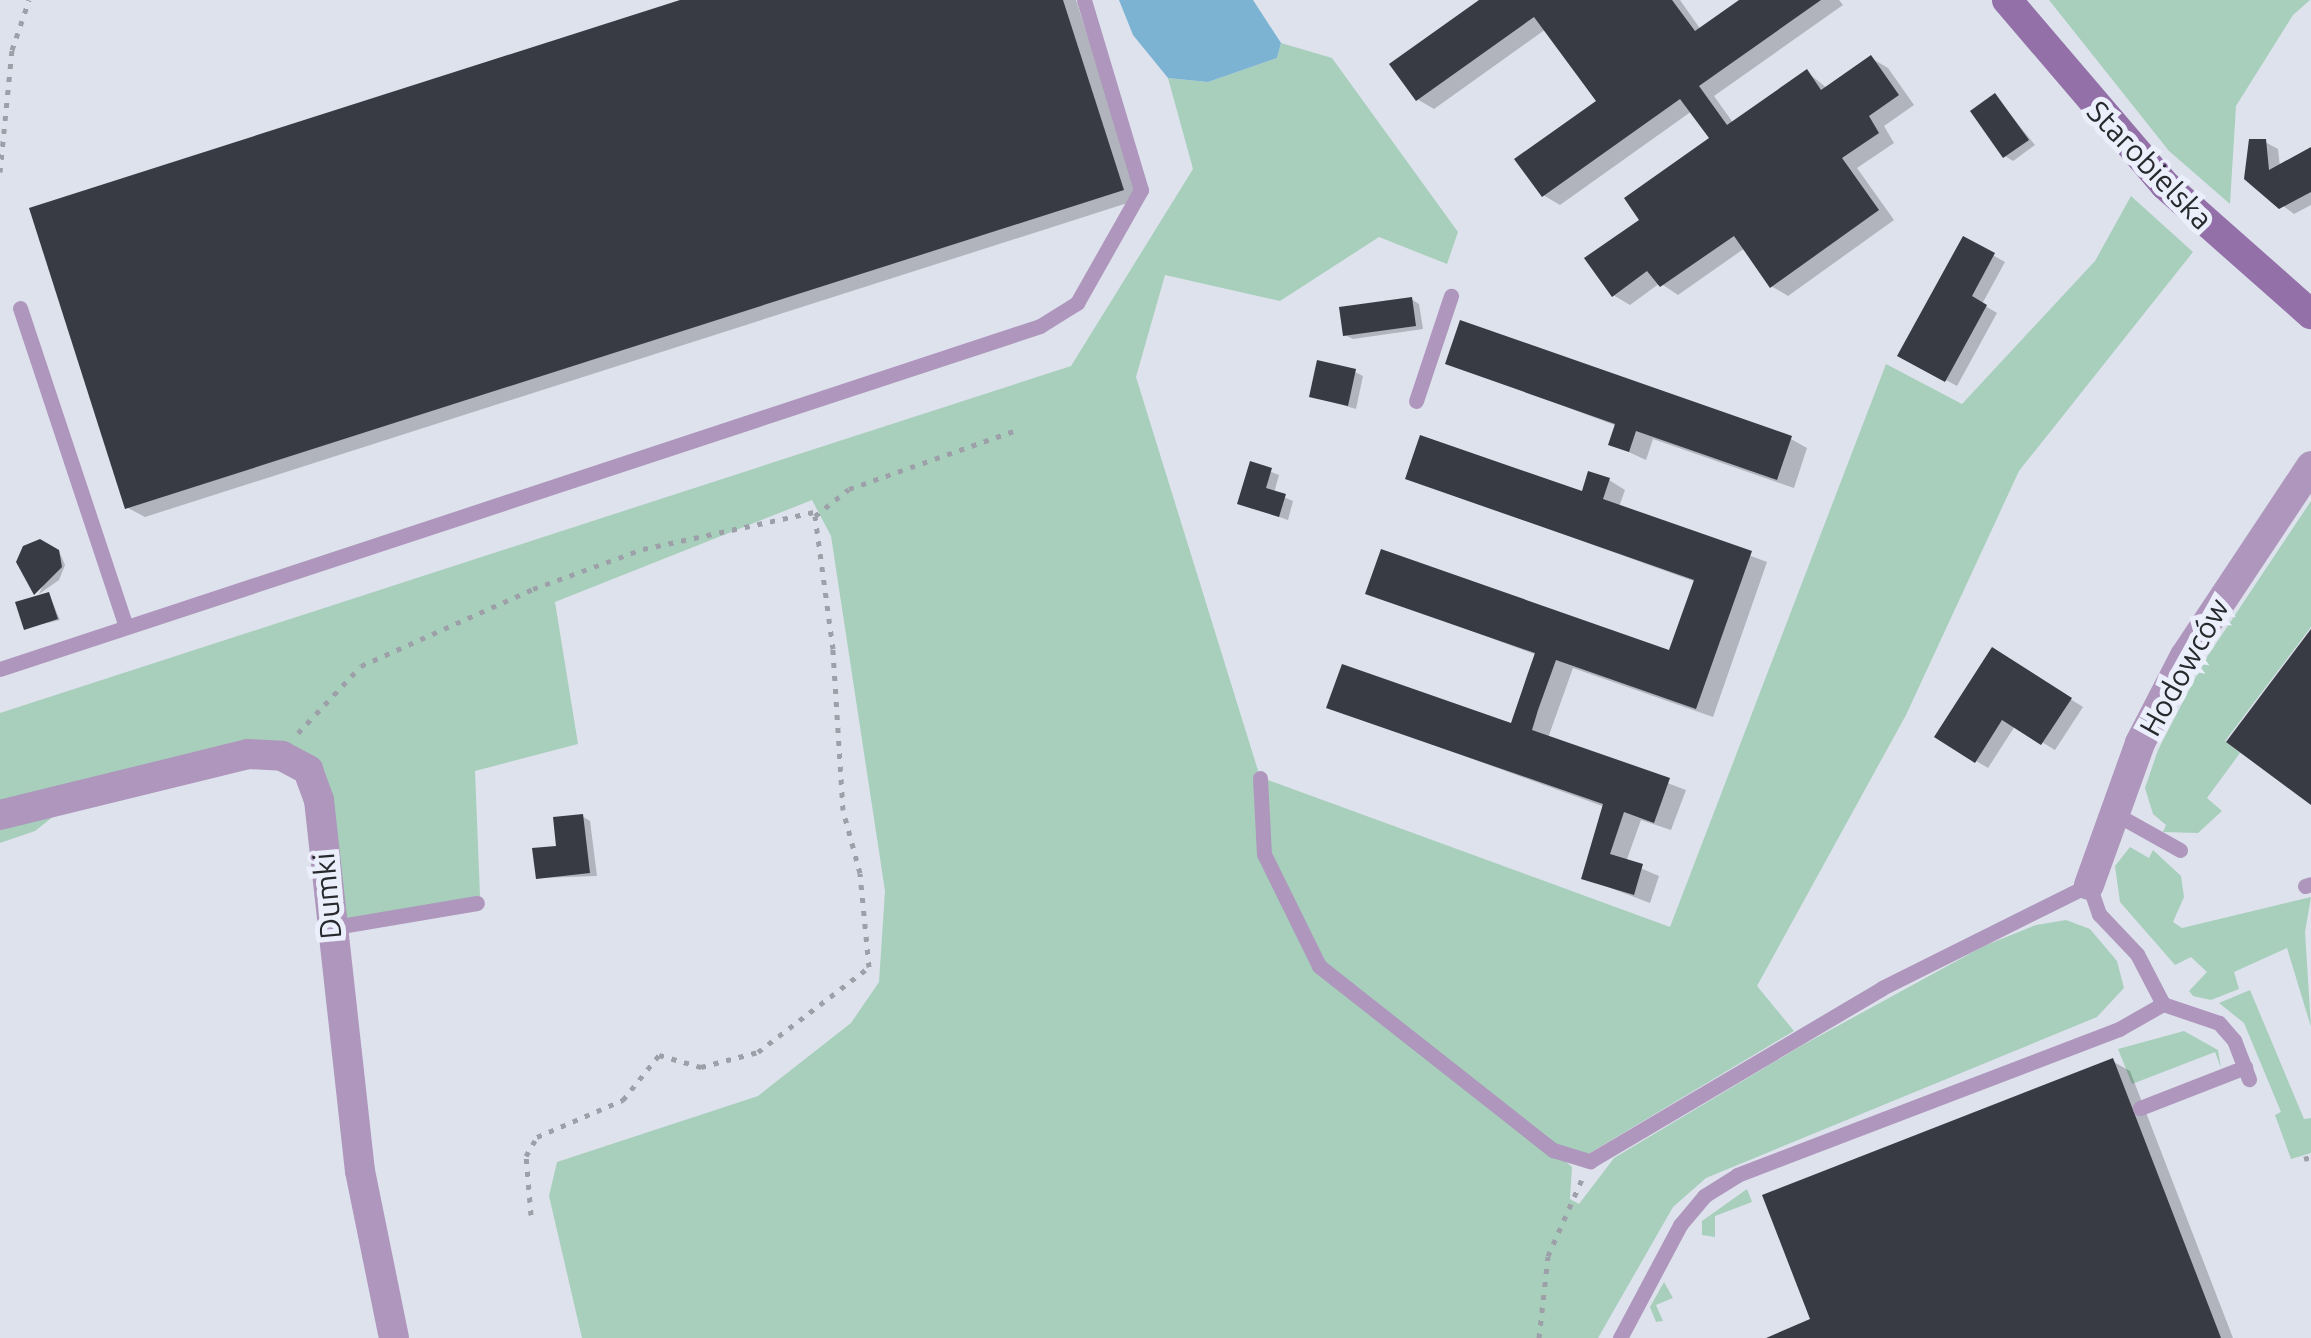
<!DOCTYPE html>
<html>
<head>
<meta charset="utf-8">
<style>
  body { margin:0 }
  #map { position:relative; width:2311px; height:1338px; overflow:hidden; background:#dee2ed; font-family:Ubuntu,sans-serif }
  div>[style] { position:absolute }
  .green>* { inset:0; background:#a8cfbc }
  .water>* { inset:0; background:#7cb3d3 }
  .shadow>* { inset:0; background:#0003 }
  .building>* { inset:0; background:#383a44 }
  .path>* { height:5px; margin-top:-2.5px; transform-origin:0; background:repeating-linear-gradient(90deg,#9da0a9 0 5px,transparent 0 13px) }
  .lane>* { height:15px; margin:-7.5px; padding:0 7.5px; transform-origin:7.5px; border-radius:7.5px; background:#ae96bc }
  .street>* { height:30px; margin:-15px; padding:0 15px; transform-origin:15px; border-radius:15px; background:#ae96bc }
  .secondary>* { height:30px; margin:-15px; padding:0 15px; transform-origin:15px; border-radius:15px; background:#9370a8 }
  span { translate:-50% -50%; white-space:nowrap; text-align:center; line-height:1.15; -webkit-text-stroke:10px #ebeffb; paint-order:stroke }
  .street-label { font-size:30px; color:#27292d }
</style>
</head>
<body>
<div id="map">
  <div class="green">
    <i style="clip-path:polygon(2049px 0,2310px 0,2293px 15px,2236px 106px,2230px 204px,2169px 151px)"></i>
    <i style="clip-path:polygon(1281px 43px,1332px 58px,1458px 232px,1447px 264px,1379px 237px,1280px 301px,1165px 275px,1136px 377px,1260px 777px,1670px 927px,1886px 364px,1962px 404px,2095px 261px,2131px 196px,2193px 252px,2019px 471px,1906px 715px,1757px 986px,1794px 1031px,1588px 1154px,1555px 1152px,1572px 1167px,1570px 1199px,1579px 1204px,1614px 1158px,1801px 1046px,1984px 946px,2036px 925px,2066px 920px,2090px 929px,2117px 961px,2124px 988px,2097px 1017px,1706px 1178px,1673px 1207px,1598px 1338px,582px 1338px,549px 1196px,557px 1162px,758px 1096px,851px 1023px,879px 982px,885px 891px,831px 536px,812px 500px,555px 602px,578px 744px,475px 771px,480px 896px,340px 920px,300px 756px,0 806px,0 713px,1071px 366px,1193px 169px,1168px 78px,1208px 82px,1277px 58px)"></i>
    <i style="clip-path:polygon(2311px 501px,2311px 627px,2225px 741px,2240px 753px,2207px 798px,2222px 811px,2198px 833px,2163px 832px,2166px 825px,2153px 814px,2145px 788px,2158px 750px,2203px 663px)"></i>
    <i style="clip-path:polygon(54px 816px,35px 831px,0 843px,0 823px)"></i>
    <i style="clip-path:polygon(2130px 847px,2149px 858px,2153px 850px,2181px 876px,2184px 897px,2173px 922px,2182px 928px,2311px 897px,2305px 932px,2311px 1027px,2287px 948px,2234px 972px,2239px 989px,2211px 1000px,2193px 996px,2189px 991px,2207px 972px,2191px 957px,2175px 965px,2120px 902px,2115px 866px)"></i>
    <i style="clip-path:polygon(2250px 990px,2304px 1119px,2311px 1118px,2311px 1153px,2291px 1159px,2275px 1115px,2281px 1112px,2244px 1023px,2219px 1003px)"></i>
    <i style="clip-path:polygon(2184px 1031px,2218px 1050px,2221px 1068px,2215px 1052px,2132px 1084px,2118px 1049px)"></i>
    <i style="clip-path:polygon(1747px 1189px,1752px 1202px,1715px 1216px,1715px 1237px,1702px 1235px,1702px 1221px)"></i>
    <i style="clip-path:polygon(1664px 1282px,1673px 1298px,1656px 1305px,1663px 1321px,1656px 1322px,1650px 1307px)"></i>
  </div>
  <div class="water">
    <i style="clip-path:polygon(1119px 0,1253px 0,1281px 43px,1277px 58px,1208px 82px,1168px 78px,1133px 35px)"></i>
  </div>
  <div class="shadow">
    <i style="clip-path:polygon(688px 0,1076px 0,1140px 199px,145px 517px,128px 508px)"></i>
    <i style="clip-path:polygon(1483px 0,1680px 0,1701px 30px,1743px 0,1839px 0,1843px 5px,1714px 96px,1734px 124px,1807px 72px,1828px 89px,1871px 58px,1888px 68px,1914px 105px,1884px 126px,1894px 143px,1857px 168px,1894px 220px,1788px 296px,1771px 286px,1745px 248px,1678px 295px,1660px 283px,1630px 305px,1613px 295px,1642px 220px,1712px 139px,1692px 111px,1560px 205px,1543px 195px,1599px 102px,1546px 29px,1434px 109px,1417px 99px)"></i>
    <i style="clip-path:polygon(1995px 96px,2035px 145px,2013px 161px,2005px 156px)"></i>
    <i style="clip-path:polygon(2265px 142px,2278px 149px,2280px 167px,2311px 150px,2311px 205px,2294px 214px,2246px 178px)"></i>
    <i style="clip-path:polygon(1964px 239px,2005px 262px,1982px 304px,1997px 313px,1957px 386px,1900px 355px)"></i>
    <i style="clip-path:polygon(1411px 299px,1419px 304px,1423px 329px,1353px 339px,1345px 335px)"></i>
    <i style="clip-path:polygon(1448px 363px,1791px 439px,1807px 448px,1794px 488px,1653px 439px,1646px 460px,1611px 444px,1617px 426px)"></i>
    <i style="clip-path:polygon(1355px 372px,1363px 376px,1356px 409px,1311px 396px)"></i>
    <i style="clip-path:polygon(1251px 464px,1279px 475px,1274px 493px,1293px 501px,1288px 520px,1240px 503px)"></i>
    <i style="clip-path:polygon(1408px 478px,1583px 494px,1609px 480px,1625px 490px,1619px 507px,1767px 562px,1713px 717px,1573px 668px,1548px 738px,1686px 790px,1671px 830px,1641px 820px,1626px 862px,1659px 876px,1650px 903px,1584px 878px,1605px 807px,1329px 707px,1512px 726px,1537px 655px,1368px 593px,1671px 653px,1696px 582px)"></i>
    <i style="clip-path:polygon(59px 551px,65px 565px,59px 580px,39px 594px)"></i>
    <i style="clip-path:polygon(49px 594px,60px 620px,26px 628px)"></i>
    <i style="clip-path:polygon(1993px 650px,2083px 707px,2055px 750px,2015px 726px,1988px 768px,1976px 761px)"></i>
    <i style="clip-path:polygon(582px 816px,590px 821px,597px 876px,538px 878px)"></i>
    <i style="clip-path:polygon(2112px 1061px,2130px 1071px,2233px 1338px,1769px 1338px,1814px 1321px)"></i>
  </div>
  <div class="building">
    <i style="clip-path:polygon(680px 0,1063px 0,1124px 190px,125px 509px,29px 208px)"></i>
    <i style="clip-path:polygon(1479px 0,1672px 0,1695px 31px,1739px 0,1821px 0,1699px 86px,1727px 125px,1807px 69px,1821px 90px,1871px 55px,1899px 95px,1869px 116px,1879px 133px,1842px 158px,1879px 210px,1770px 288px,1734px 236px,1660px 287px,1647px 271px,1612px 297px,1584px 258px,1639px 220px,1624px 198px,1709px 138px,1680px 99px,1542px 197px,1514px 159px,1596px 101px,1534px 17px,1416px 101px,1389px 64px)"></i>
    <i style="clip-path:polygon(1995px 93px,2029px 140px,2003px 158px,1970px 111px)"></i>
    <i style="clip-path:polygon(2249px 139px,2266px 139px,2269px 170px,2311px 147px,2311px 192px,2279px 209px,2244px 179px)"></i>
    <i style="clip-path:polygon(1963px 236px,1995px 253px,1972px 296px,1987px 305px,1945px 382px,1897px 356px)"></i>
    <i style="clip-path:polygon(1412px 297px,1416px 326px,1343px 336px,1339px 307px)"></i>
    <i style="clip-path:polygon(1460px 320px,1792px 436px,1777px 480px,1636px 431px,1629px 452px,1608px 445px,1615px 424px,1445px 364px)"></i>
    <i style="clip-path:polygon(1317px 360px,1356px 369px,1348px 406px,1309px 397px)"></i>
    <i style="clip-path:polygon(1420px 435px,1582px 491px,1588px 471px,1610px 478px,1603px 499px,1752px 551px,1696px 709px,1556px 660px,1538px 710px,1532px 730px,1670px 778px,1654px 823px,1624px 812px,1610px 854px,1643px 864px,1634px 895px,1581px 879px,1603px 804px,1326px 708px,1342px 664px,1511px 723px,1528px 673px,1535px 653px,1365px 594px,1381px 549px,1669px 650px,1694px 580px,1405px 479px)"></i>
    <i style="clip-path:polygon(1250px 461px,1272px 468px,1266px 488px,1286px 494px,1279px 517px,1237px 504px)"></i>
    <i style="clip-path:polygon(40px 539px,59px 550px,62px 567px,34px 595px,16px 562px,23px 546px)"></i>
    <i style="clip-path:polygon(49px 592px,58px 619px,24px 630px,15px 602px)"></i>
    <i style="clip-path:polygon(2311px 629px,2311px 805px,2226px 742px)"></i>
    <i style="clip-path:polygon(1992px 647px,2072px 698px,2041px 745px,2002px 720px,1975px 763px,1934px 737px)"></i>
    <i style="clip-path:polygon(583px 814px,590px 873px,536px 879px,532px 848px,556px 846px,553px 817px)"></i>
    <i style="clip-path:polygon(2113px 1058px,2221px 1338px,1766px 1338px,1810px 1319px,1762px 1195px)"></i>
  </div>
  <div class="path">
    <i style="left:0;top:172px;width:123px;rotate:-84.4deg"></i>
    <i style="left:12px;top:50px;width:53px;rotate:-71.2deg"></i>
    <i style="left:298px;top:733px;width:92px;rotate:-46.8deg"></i>
    <i style="left:361px;top:666px;width:188px;rotate:-24.1deg"></i>
    <i style="left:533px;top:589px;width:117px;rotate:-20deg"></i>
    <i style="left:643px;top:549px;width:180px;rotate:-12.2deg"></i>
    <i style="left:2304px;top:1159px;width:7px;rotate:-16deg"></i>
    <i style="left:531px;top:1215px;width:59px;rotate:-94.8deg"></i>
    <i style="left:526px;top:1156px;width:22px;rotate:-60deg"></i>
    <i style="left:537px;top:1137px;width:94px;rotate:-23.3deg"></i>
    <i style="left:623px;top:1100px;width:58px;rotate:-51.3deg"></i>
    <i style="left:659px;top:1055px;width:44px;rotate:15.9deg"></i>
    <i style="left:701px;top:1067px;width:59px;rotate:-14.7deg"></i>
    <i style="left:758px;top:1052px;width:140px;rotate:-37.4deg"></i>
    <i style="left:869px;top:967px;width:94px;rotate:-95.5deg"></i>
    <i style="left:860px;top:873px;width:65px;rotate:-105.1deg"></i>
    <i style="left:843px;top:810px;width:161px;rotate:-93.6deg"></i>
    <i style="left:833px;top:649px;width:134px;rotate:-97.7deg"></i>
    <i style="left:815px;top:516px;width:43px;rotate:-38.5deg"></i>
    <i style="left:849px;top:489px;width:180px;rotate:-19.4deg"></i>
    <i style="left:1539px;top:1338px;width:82px;rotate:-83.7deg"></i>
    <i style="left:1548px;top:1256px;width:84px;rotate:-66.2deg"></i>
  </div>
  <div class="lane">
    <i style="left:20px;top:308px;width:336px;rotate:71.6deg"></i>
    <i style="left:1416px;top:401px;width:111px;rotate:-71.6deg"></i>
    <i style="left:0;top:669px;width:1095px;rotate:-18.25deg"></i>
    <i style="left:1040px;top:326px;width:44px;rotate:-31.9deg"></i>
    <i style="left:1077px;top:303px;width:130px;rotate:-60.5deg"></i>
    <i style="left:1141px;top:190px;width:198px;rotate:-106.7deg"></i>
    <i style="left:1260px;top:778px;width:76px;rotate:87deg"></i>
    <i style="left:1264px;top:854px;width:125px;rotate:63.8deg"></i>
    <i style="left:1319px;top:966px;width:298px;rotate:38.2deg"></i>
    <i style="left:1553px;top:1150px;width:39px;rotate:17deg"></i>
    <i style="left:1590px;top:1161px;width:339px;rotate:-30.6deg"></i>
    <i style="left:1882px;top:988px;width:231px;rotate:-26.5deg"></i>
    <i style="left:2089px;top:885px;width:31px;rotate:71deg"></i>
    <i style="left:2099px;top:914px;width:55px;rotate:46.5deg"></i>
    <i style="left:2137px;top:954px;width:56px;rotate:62.5deg"></i>
    <i style="left:2163px;top:1004px;width:59px;rotate:18.7deg"></i>
    <i style="left:2219px;top:1023px;width:23px;rotate:49deg"></i>
    <i style="left:2234px;top:1040px;width:42px;rotate:69deg"></i>
    <i style="left:2112px;top:812px;width:78px;rotate:29.2deg"></i>
    <i style="left:2305px;top:886px;width:6px;rotate:-18deg"></i>
    <i style="left:329px;top:928px;width:150px;rotate:-9.6deg"></i>
    <i style="left:2140px;top:1108px;width:113px;rotate:-21.3deg"></i>
    <i style="left:1620px;top:1338px;width:128px;rotate:-62deg"></i>
    <i style="left:1680px;top:1225px;width:38px;rotate:-50deg"></i>
    <i style="left:1704px;top:1196px;width:39px;rotate:-32deg"></i>
    <i style="left:1737px;top:1175px;width:409px;rotate:-20.9deg"></i>
    <i style="left:2119px;top:1029px;width:51px;rotate:-29.6deg"></i>
  </div>
  <div class="street">
    <i style="left:0;top:815px;width:255px;rotate:-13.8deg"></i>
    <i style="left:248px;top:754px;width:34px;rotate:3deg"></i>
    <i style="left:282px;top:756px;width:30px;rotate:28deg"></i>
    <i style="left:308px;top:770px;width:32px;rotate:70deg"></i>
    <i style="left:319px;top:800px;width:373px;rotate:83.7deg"></i>
    <i style="left:360px;top:1171px;width:170px;rotate:78.5deg"></i>
    <i style="left:2089px;top:885px;width:151px;rotate:-70.2deg"></i>
    <i style="left:2140px;top:743px;width:98px;rotate:-62.7deg"></i>
    <i style="left:2185px;top:656px;width:228px;rotate:-56.4deg"></i>
  </div>
  <div class="secondary">
    <i style="left:2007px;top:0;width:243px;rotate:49.5deg"></i>
    <i style="left:2165px;top:185px;width:195px;rotate:41.5deg"></i>
  </div>
  <div class="street-label">
    <span style="left:2150px;top:165px;rotate:46deg">Starobielska</span>
    <span style="left:2184px;top:667px;rotate:-61deg">Hodowców</span>
    <span style="left:327px;top:896px;rotate:-95deg">Dumki</span>
  </div>
</div>
</body>
</html>
